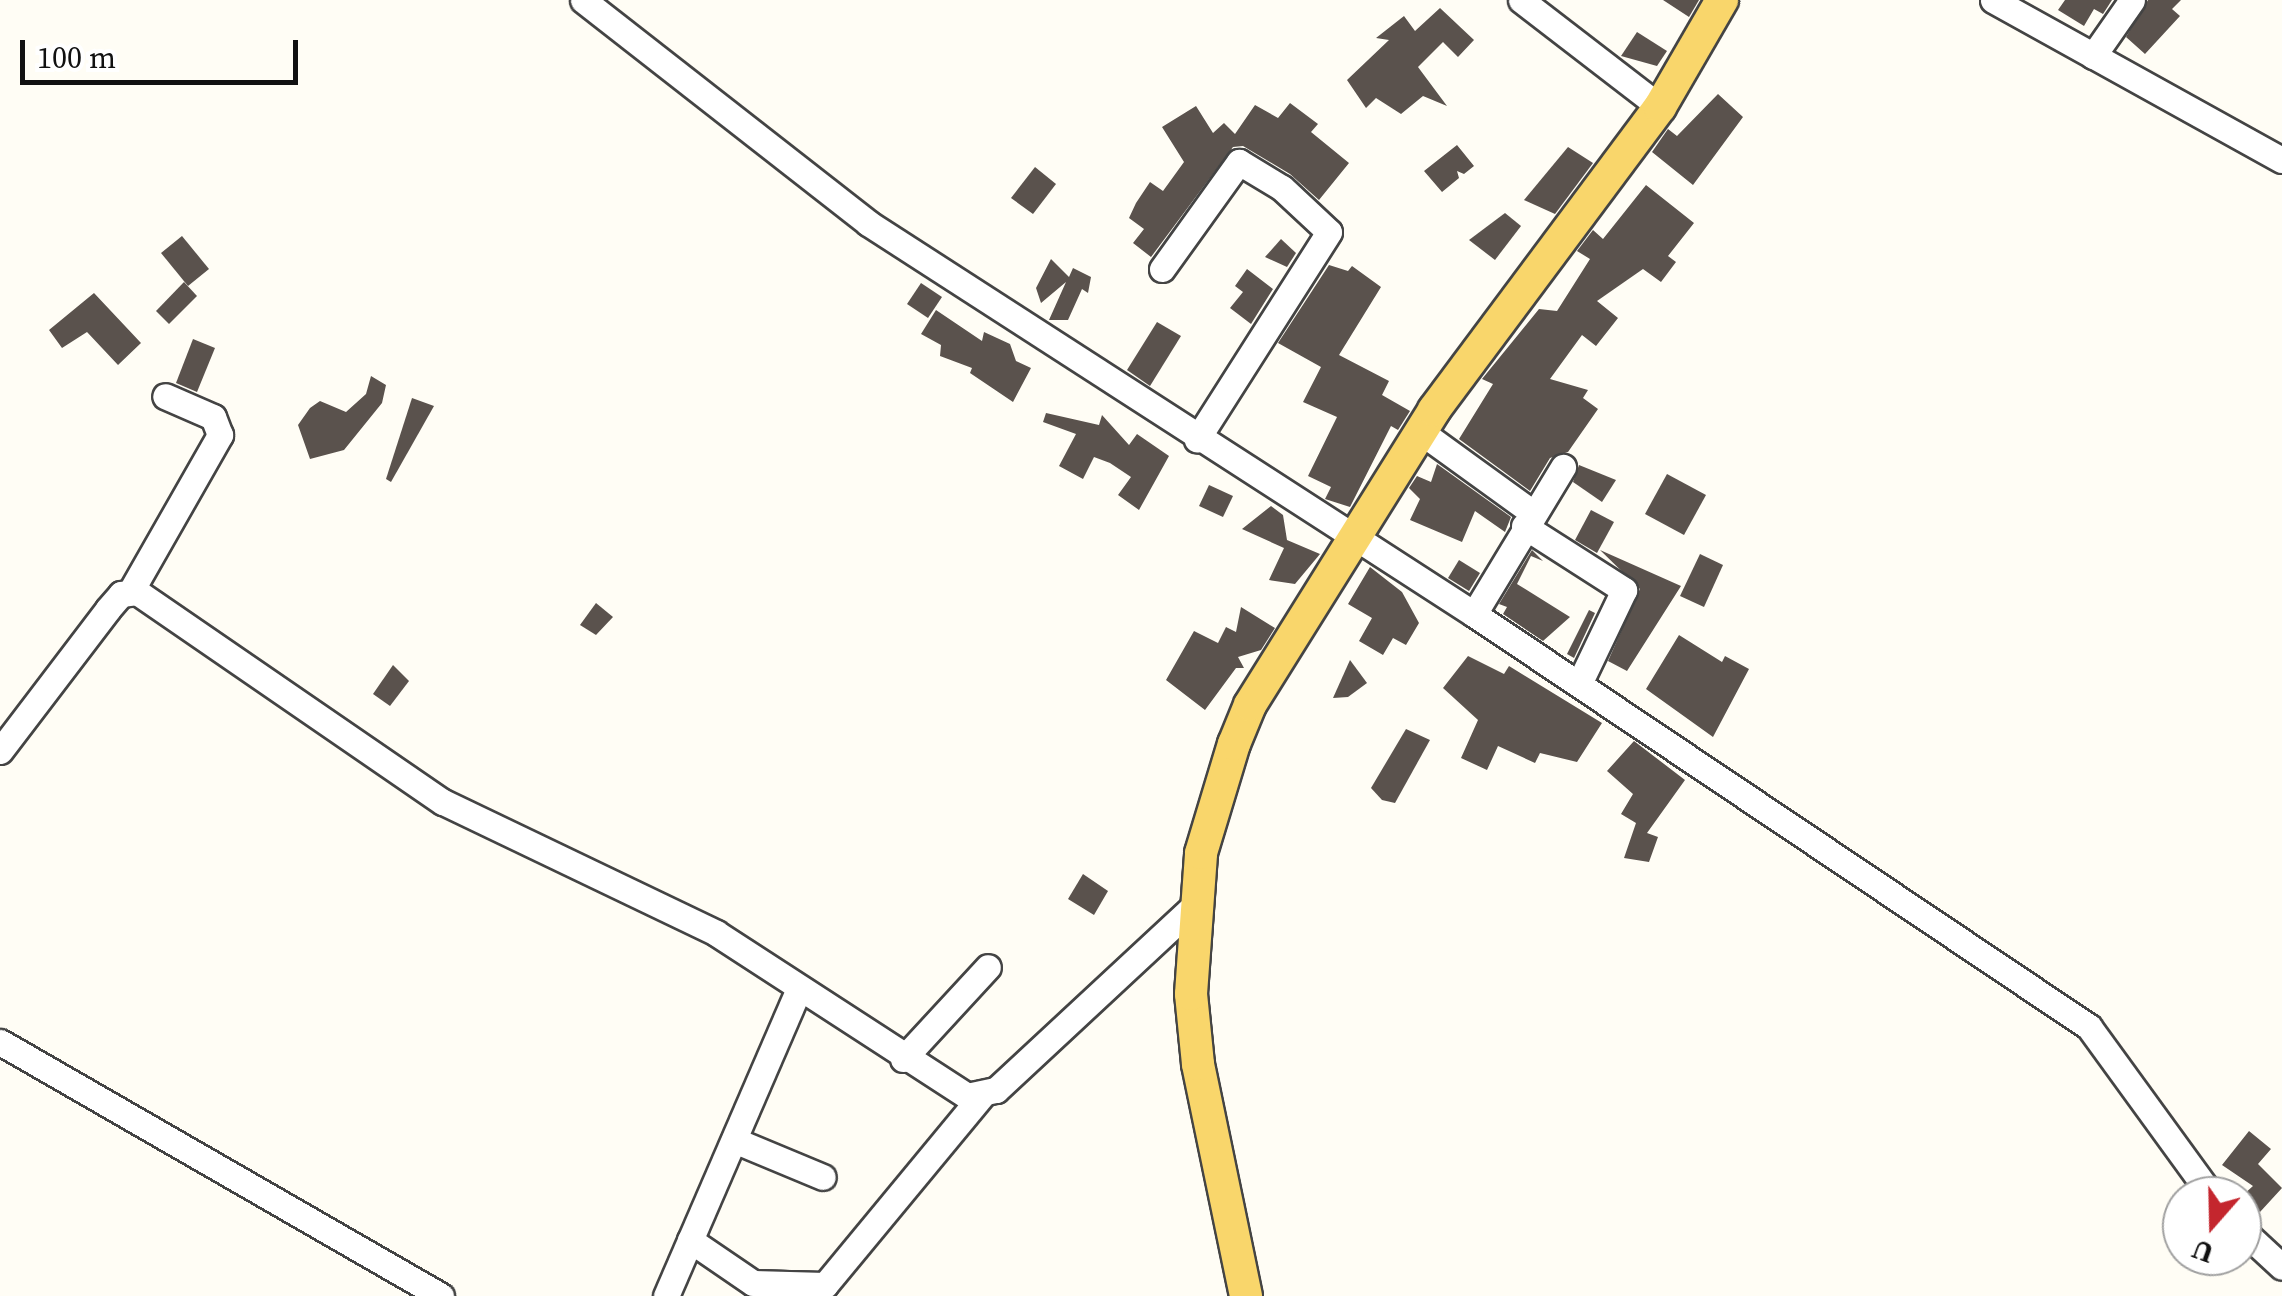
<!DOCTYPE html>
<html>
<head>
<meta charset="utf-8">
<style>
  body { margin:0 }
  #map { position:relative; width:2282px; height:1296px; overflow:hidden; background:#fffdf5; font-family:"Source Serif 4",serif }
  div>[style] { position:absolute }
  .building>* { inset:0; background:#5a524d }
  .roads { filter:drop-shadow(2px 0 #444) drop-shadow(-2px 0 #444) drop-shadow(0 2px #444) drop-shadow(0 -2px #444) }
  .minor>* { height:25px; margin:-12.5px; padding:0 12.5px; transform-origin:12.5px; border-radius:12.5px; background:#fff }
  .major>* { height:32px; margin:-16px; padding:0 16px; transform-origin:16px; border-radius:16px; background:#f9d66b }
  span { translate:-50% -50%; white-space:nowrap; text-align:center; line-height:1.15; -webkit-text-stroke:10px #fff; paint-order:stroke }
  .north { position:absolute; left:2162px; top:1176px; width:100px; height:100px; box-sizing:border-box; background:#fff; border:2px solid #a0a0a0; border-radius:50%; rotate:200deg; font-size:28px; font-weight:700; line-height:40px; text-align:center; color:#111 }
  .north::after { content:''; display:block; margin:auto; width:35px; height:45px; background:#c4262e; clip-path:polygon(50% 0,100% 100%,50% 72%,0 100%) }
  .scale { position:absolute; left:20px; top:40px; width:278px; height:45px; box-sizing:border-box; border:5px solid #111; border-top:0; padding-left:12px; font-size:30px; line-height:35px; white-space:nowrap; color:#111; -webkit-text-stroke:8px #fff; paint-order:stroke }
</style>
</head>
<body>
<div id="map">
  <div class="building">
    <i style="clip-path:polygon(1663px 0,1699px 0,1689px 17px)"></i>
    <i style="clip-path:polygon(2065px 0,2112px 0,2103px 14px,2094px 9px,2084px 26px,2058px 10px)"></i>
    <i style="clip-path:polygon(2148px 0,2181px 0,2172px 9px,2180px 16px,2145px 54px,2126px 37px)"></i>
    <i style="clip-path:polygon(1440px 8px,1474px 40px,1458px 57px,1443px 42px,1418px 67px,1447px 106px,1423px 96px,1401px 114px,1376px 98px,1366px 108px,1347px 80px,1389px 40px,1376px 38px,1404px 16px,1415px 31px)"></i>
    <i style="clip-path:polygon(1637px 32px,1667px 51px,1657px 66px,1621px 56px)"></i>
    <i style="clip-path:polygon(1718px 94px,1743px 117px,1693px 185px,1652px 152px,1668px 129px,1677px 136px)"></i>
    <i style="clip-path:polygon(1290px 103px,1318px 124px,1311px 132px,1349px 163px,1319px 200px,1290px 174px,1243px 146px,1233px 147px,1151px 257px,1133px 243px,1144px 229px,1129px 218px,1136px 203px,1150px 182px,1163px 191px,1184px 162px,1162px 127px,1196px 106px,1213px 133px,1224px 123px,1235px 134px,1255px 105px,1278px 118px)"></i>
    <i style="clip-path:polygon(1457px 145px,1474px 166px,1464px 174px,1457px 171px,1459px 178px,1442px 192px,1424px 171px)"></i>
    <i style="clip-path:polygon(1568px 147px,1593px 163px,1555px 214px,1524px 200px)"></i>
    <i style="clip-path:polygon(1035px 167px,1056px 184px,1033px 214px,1011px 198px)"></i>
    <i style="clip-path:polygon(1646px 185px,1694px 223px,1668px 256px,1676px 262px,1661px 282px,1643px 269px,1597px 301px,1618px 318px,1596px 346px,1582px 335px,1550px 379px,1588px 390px,1583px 398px,1598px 409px,1568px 452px,1550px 458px,1530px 491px,1459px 439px,1493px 384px,1482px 379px,1539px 309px,1557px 311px,1590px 259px,1577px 251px,1593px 230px,1603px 239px)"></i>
    <i style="clip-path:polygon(1505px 213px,1521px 226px,1495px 260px,1469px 240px)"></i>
    <i style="clip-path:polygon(182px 236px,209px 269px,188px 286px,161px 253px)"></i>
    <i style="clip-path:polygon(1281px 239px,1296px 253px,1287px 267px,1265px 257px)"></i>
    <i style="clip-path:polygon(1051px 259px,1069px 277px,1073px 268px,1091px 277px,1088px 293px,1082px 289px,1068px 320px,1049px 320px,1066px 282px,1041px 303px,1036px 288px)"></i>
    <i style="clip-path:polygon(1329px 265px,1348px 271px,1352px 266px,1381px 287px,1339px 355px,1389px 381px,1382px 395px,1410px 411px,1398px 430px,1391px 426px,1350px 507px,1325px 499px,1331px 487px,1308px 476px,1337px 417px,1303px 402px,1321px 367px,1278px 343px)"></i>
    <i style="clip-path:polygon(1247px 269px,1273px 289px,1251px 324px,1230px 308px,1243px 292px,1235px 286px)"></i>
    <i style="clip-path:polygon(184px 282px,197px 296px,169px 324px,156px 311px)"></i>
    <i style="clip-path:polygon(921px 283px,942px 297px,928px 318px,907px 304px)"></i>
    <i style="clip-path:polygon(94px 293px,141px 343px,118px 365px,87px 332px,62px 348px,49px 330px)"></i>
    <i style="clip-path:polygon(936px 310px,982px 341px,984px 332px,1010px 344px,1016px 361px,1031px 368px,1013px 402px,970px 373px,972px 368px,940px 356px,941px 345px,921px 334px)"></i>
    <i style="clip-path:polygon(1157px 322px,1181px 336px,1150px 386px,1127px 370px)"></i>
    <i style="clip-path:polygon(193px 339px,215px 348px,197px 392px,176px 383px)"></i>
    <i style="clip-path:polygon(371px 376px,386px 385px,382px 403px,344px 450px,310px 459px,298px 425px,310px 408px,320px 401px,346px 412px,366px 394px)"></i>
    <i style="clip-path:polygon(412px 398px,434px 406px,391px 482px,386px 479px)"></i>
    <i style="clip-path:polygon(1046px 413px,1099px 425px,1102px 415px,1129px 445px,1137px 434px,1169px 456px,1139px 510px,1118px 495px,1131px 477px,1110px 463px,1094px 457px,1083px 479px,1059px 466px,1076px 434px,1043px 422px)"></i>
    <i style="clip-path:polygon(1437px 464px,1511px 517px,1505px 532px,1475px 511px,1462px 542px,1410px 520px,1420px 499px,1409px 488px,1417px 476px,1431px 482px)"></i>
    <i style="clip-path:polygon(1579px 465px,1616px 480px,1602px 502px,1573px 482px)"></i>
    <i style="clip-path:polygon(1667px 474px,1706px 495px,1684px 535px,1645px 514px)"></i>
    <i style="clip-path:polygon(1209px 485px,1233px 496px,1223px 517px,1199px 506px)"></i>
    <i style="clip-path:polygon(1271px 506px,1283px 515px,1287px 540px,1320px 554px,1295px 584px,1269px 580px,1284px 548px,1242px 529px)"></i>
    <i style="clip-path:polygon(1591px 510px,1614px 522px,1597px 553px,1575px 540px)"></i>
    <i style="clip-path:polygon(1532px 550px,1543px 561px,1531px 556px,1517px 584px,1570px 617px,1543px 641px,1503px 614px,1507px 607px,1499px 604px)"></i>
    <i style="clip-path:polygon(1600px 550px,1681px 586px,1627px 671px,1608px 661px,1640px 589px)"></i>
    <i style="clip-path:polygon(1700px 554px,1723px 565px,1704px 607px,1680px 596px)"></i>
    <i style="clip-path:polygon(1459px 560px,1480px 573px,1469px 591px,1448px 578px)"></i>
    <i style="clip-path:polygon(1370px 567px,1402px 592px,1419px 623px,1406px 645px,1393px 638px,1383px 655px,1359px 641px,1372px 618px,1348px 604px)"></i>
    <i style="clip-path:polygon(596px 603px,613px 617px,596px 635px,580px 625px)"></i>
    <i style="clip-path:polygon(1241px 607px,1275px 628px,1261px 650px,1238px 657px,1244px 668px,1236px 668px,1205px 710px,1166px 680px,1194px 631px,1218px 643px,1226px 627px,1236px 632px)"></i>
    <i style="clip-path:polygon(1589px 610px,1595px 613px,1574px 658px,1567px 654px)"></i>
    <i style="clip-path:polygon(1679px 635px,1722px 662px,1725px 656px,1749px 669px,1713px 737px,1646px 689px)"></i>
    <i style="clip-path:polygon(1468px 656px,1504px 674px,1509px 666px,1602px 723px,1577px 762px,1540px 753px,1535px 763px,1498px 746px,1487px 770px,1461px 758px,1478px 720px,1443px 688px)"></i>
    <i style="clip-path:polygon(1350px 660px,1367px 683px,1348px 697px,1333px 698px)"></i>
    <i style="clip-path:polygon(393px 665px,409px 681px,390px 706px,373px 694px)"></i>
    <i style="clip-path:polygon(1406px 729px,1430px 740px,1395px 803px,1382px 800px,1371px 788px)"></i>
    <i style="clip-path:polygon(1634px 741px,1685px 780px,1647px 833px,1658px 837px,1649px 862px,1624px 858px,1636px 823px,1621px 814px,1633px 794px,1607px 771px)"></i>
    <i style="clip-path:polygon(1083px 874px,1108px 891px,1094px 915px,1068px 899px)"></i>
    <i style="clip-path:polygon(2249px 1131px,2271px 1149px,2258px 1164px,2282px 1188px,2260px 1212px,2243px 1195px,2253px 1186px,2222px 1165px)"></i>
  </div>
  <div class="roads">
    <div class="minor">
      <i style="left:583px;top:0;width:362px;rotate:38deg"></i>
      <i style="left:868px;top:223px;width:721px;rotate:32.83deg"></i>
      <i style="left:1474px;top:614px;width:741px;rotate:33.88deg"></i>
      <i style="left:2089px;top:1027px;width:209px;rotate:54deg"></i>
      <i style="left:1521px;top:0;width:175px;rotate:37.6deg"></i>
      <i style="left:1993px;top:0;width:330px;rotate:29deg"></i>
      <i style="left:2093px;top:56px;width:68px;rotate:-55.1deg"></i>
      <i style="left:1162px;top:269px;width:132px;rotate:-54.3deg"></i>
      <i style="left:1239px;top:162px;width:50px;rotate:31.2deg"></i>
      <i style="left:1282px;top:188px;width:64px;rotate:43.1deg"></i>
      <i style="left:1329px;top:232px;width:246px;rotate:122.5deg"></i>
      <i style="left:1421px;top:432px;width:138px;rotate:35.9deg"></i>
      <i style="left:1524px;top:526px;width:119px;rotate:32.6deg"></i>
      <i style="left:1624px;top:590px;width:104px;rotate:115.6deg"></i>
      <i style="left:131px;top:591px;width:180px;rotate:-60.3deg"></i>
      <i style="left:220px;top:435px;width:19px;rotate:-111deg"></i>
      <i style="left:213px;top:417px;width:52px;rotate:-156.4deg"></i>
      <i style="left:1474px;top:614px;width:172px;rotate:-58.8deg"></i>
      <i style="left:0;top:751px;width:178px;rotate:-52.7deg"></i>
      <i style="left:108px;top:609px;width:20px;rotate:-49deg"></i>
      <i style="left:121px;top:594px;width:16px;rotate:-7deg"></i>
      <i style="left:137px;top:592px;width:371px;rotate:34.5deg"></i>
      <i style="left:443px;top:802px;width:303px;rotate:25.6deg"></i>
      <i style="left:716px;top:933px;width:299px;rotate:33deg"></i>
      <i style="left:967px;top:1096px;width:30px;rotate:-12deg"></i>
      <i style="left:996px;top:1090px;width:273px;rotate:-42.9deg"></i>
      <i style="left:0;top:1042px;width:509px;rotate:29.94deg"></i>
      <i style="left:903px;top:1059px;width:125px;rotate:-47.3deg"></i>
      <i style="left:734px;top:1140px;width:96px;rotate:22.6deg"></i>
      <i style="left:2242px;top:1230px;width:54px;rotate:42.8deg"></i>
      <i style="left:690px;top:1240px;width:76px;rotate:34.3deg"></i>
      <i style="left:753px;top:1283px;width:72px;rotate:1.6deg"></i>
      <i style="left:825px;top:1285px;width:246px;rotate:-50.4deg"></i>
      <i style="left:666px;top:1296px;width:335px;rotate:-66.6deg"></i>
    </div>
    <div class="major">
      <i style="left:1246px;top:1296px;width:237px;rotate:-101.7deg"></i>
      <i style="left:1198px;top:1064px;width:70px;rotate:-95.7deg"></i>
      <i style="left:1191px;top:994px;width:141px;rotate:-85.9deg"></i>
      <i style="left:1201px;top:853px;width:114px;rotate:-73.2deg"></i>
      <i style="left:1234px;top:744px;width:42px;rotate:-67.7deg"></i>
      <i style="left:1250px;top:705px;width:348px;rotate:-58deg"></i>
      <i style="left:1434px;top:410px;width:378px;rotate:-53.3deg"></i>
      <i style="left:1660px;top:107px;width:124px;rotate:-59.9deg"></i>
    </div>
  </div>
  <div class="north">U</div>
  <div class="scale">100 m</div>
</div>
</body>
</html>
